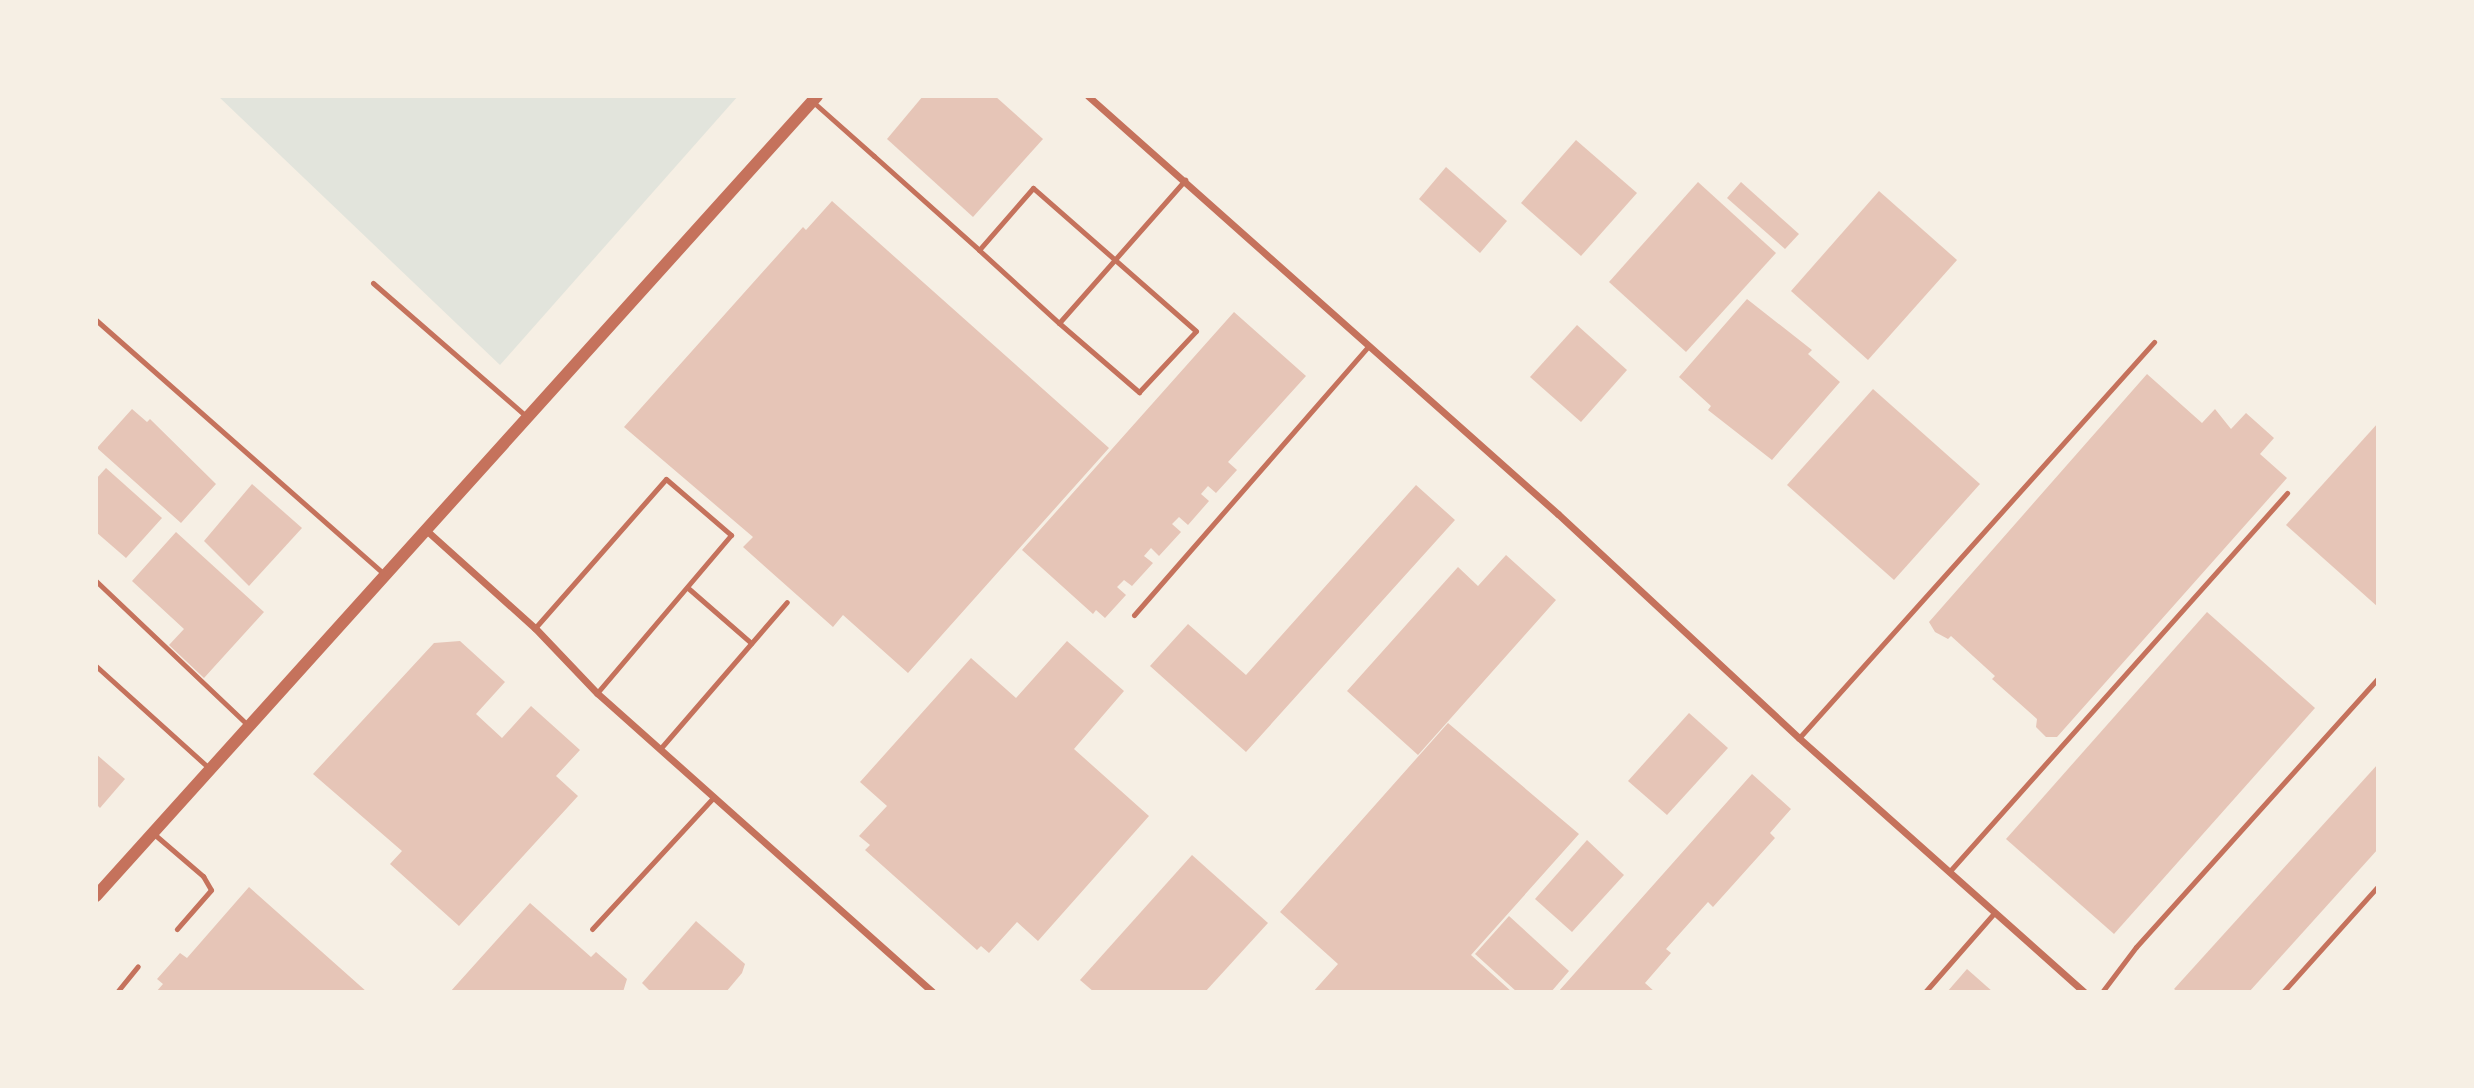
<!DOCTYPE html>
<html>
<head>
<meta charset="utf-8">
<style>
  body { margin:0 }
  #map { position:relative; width:2474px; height:1088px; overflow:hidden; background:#f6efe4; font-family:Poppins,sans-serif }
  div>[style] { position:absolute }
  .green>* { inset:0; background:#e2e4dc }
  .building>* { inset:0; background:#e6c5b7 }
  .service>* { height:5px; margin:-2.5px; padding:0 2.5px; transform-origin:2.5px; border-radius:2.5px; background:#c5725c }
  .minor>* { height:7px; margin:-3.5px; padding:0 3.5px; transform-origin:3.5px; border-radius:3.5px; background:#c5725c }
  .tertiary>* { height:12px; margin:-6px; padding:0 6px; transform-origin:6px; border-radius:6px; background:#c5725c }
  span { translate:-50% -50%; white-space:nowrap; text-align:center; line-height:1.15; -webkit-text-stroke:5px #f6efe4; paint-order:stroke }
  .frame { position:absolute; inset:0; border:98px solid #f6efe4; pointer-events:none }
</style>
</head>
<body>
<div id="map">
  <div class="green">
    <i style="clip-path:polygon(218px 96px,738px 96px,500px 365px)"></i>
  </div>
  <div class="building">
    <i style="clip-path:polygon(923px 96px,995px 96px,1043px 139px,973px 217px,887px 139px)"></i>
    <i style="clip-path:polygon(1576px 140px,1637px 193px,1581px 256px,1521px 203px)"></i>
    <i style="clip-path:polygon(1446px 167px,1507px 221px,1480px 253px,1419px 199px)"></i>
    <i style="clip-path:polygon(1698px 182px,1776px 253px,1686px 352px,1609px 282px)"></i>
    <i style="clip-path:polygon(1741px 182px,1799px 234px,1785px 249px,1727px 198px)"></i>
    <i style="clip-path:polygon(1879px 191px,1957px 260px,1868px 360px,1791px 291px)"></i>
    <i style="clip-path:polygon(832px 201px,1109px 448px,908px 673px,843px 615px,833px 627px,743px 547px,753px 537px,624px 427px,803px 227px,806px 230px)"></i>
    <i style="clip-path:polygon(1747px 299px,1812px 350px,1808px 354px,1840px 382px,1772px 460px,1708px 410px,1711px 406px,1679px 377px)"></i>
    <i style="clip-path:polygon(1234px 312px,1306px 376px,1228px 462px,1237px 470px,1216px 493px,1208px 486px,1201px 494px,1209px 501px,1188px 525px,1179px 517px,1172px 524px,1181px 532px,1159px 556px,1151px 548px,1144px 556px,1153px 563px,1132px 586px,1124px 580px,1117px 587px,1126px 595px,1105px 618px,1096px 610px,1093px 614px,1022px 550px)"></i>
    <i style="clip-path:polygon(1577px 325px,1627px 370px,1581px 422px,1530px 377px)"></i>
    <i style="clip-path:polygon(2147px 374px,2202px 423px,2215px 409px,2231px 429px,2246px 413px,2274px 438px,2260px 454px,2287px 478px,2057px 737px,2046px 737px,2036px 727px,2037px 719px,1992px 679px,1995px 676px,1951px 636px,1948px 639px,1935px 632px,1929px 622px)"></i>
    <i style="clip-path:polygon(1873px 389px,1980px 484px,1894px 580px,1787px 485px)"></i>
    <i style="clip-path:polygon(132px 409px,147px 422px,150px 419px,216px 484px,181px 523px,97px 448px)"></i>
    <i style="clip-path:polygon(2378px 423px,2378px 607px,2286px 525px)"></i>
    <i style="clip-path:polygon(106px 468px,162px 518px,126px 558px,96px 532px,96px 479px)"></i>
    <i style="clip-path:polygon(252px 484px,302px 528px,249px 586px,204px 541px)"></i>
    <i style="clip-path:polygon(1416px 485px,1455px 520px,1246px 752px,1150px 666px,1188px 624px,1246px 675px)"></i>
    <i style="clip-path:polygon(176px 532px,264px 612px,204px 678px,169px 645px,184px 629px,132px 581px)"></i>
    <i style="clip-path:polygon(1506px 555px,1556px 600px,1418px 755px,1347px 691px,1458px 567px,1478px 586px)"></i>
    <i style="clip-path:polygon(2207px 612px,2315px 708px,2114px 934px,2006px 839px)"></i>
    <i style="clip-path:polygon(460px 641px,505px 682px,476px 714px,502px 738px,531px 706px,580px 750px,556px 776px,578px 796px,459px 926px,390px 864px,402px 851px,313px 774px,434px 643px)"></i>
    <i style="clip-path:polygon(1067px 641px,1124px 691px,1074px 749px,1149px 816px,1038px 941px,1017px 922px,989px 953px,981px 946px,977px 950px,865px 850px,870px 845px,859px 836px,887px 806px,860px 782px,971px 658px,1016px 698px)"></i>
    <i style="clip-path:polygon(1689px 713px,1728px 748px,1667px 815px,1628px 781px)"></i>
    <i style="clip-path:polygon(1448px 723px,1579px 834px,1471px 955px,1512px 992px,1313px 992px,1338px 964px,1280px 912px)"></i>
    <i style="clip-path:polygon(96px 754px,125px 779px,100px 808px,96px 804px)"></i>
    <i style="clip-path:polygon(2378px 764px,2378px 849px,2249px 992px,2178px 992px,2174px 989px)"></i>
    <i style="clip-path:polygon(1752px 774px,1791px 809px,1770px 833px,1775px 838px,1713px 907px,1708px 902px,1666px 949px,1671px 953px,1645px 983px,1655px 992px,1558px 992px)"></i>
    <i style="clip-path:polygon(1587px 840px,1624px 875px,1572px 932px,1535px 899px)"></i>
    <i style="clip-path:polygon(1192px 855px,1268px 923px,1205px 992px,1094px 992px,1080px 980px)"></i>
    <i style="clip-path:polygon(249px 887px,367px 992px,156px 992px,163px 984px,157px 979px,180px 953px,187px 958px)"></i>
    <i style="clip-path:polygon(530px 903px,591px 957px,596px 952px,627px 979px,623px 992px,450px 992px)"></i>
    <i style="clip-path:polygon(1509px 916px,1569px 971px,1551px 992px,1517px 992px,1475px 954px)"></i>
    <i style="clip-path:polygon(696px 921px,745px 964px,742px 973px,726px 992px,651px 992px,642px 983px)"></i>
    <i style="clip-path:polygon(1967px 969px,1993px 992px,1947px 992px)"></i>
  </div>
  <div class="service">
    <i style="left:812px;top:101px;width:83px;rotate:41.6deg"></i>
    <i style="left:874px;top:156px;width:141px;rotate:41.8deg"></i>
    <i style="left:979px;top:250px;width:108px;rotate:42.4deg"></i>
    <i style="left:1059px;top:323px;width:106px;rotate:40.8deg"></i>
    <i style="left:1139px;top:392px;width:83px;rotate:-46.9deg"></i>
    <i style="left:1196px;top:331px;width:217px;rotate:-138.7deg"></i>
    <i style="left:1033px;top:188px;width:82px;rotate:131.1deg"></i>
    <i style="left:373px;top:283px;width:204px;rotate:41deg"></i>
    <i style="left:96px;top:320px;width:385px;rotate:41.4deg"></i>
    <i style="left:1059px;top:323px;width:191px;rotate:-48.6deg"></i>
    <i style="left:96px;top:581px;width:211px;rotate:43.5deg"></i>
    <i style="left:688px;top:588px;width:84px;rotate:41.1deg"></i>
    <i style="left:1134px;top:615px;width:357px;rotate:-48.9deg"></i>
    <i style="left:535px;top:628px;width:198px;rotate:-48.7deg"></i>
    <i style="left:666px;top:479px;width:86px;rotate:40.7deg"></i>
    <i style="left:731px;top:535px;width:207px;rotate:130.3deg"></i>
    <i style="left:96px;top:666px;width:154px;rotate:42.1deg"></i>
    <i style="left:1799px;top:738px;width:532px;rotate:-48.12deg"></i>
    <i style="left:660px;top:749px;width:194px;rotate:-49.2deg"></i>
    <i style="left:154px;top:834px;width:65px;rotate:40.6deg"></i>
    <i style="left:203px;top:876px;width:16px;rotate:60deg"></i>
    <i style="left:211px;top:890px;width:52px;rotate:131.1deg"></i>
    <i style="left:1949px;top:872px;width:508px;rotate:-48.27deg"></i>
    <i style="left:592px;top:929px;width:180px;rotate:-47.3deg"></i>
    <i style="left:117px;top:992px;width:33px;rotate:-51deg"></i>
    <i style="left:1925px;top:992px;width:106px;rotate:-48.8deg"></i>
    <i style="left:2102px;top:992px;width:56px;rotate:-52.9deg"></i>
    <i style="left:2136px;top:947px;width:362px;rotate:-48deg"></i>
    <i style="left:2283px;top:992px;width:142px;rotate:-48.1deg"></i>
  </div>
  <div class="minor">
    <i style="left:1088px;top:96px;width:629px;rotate:41.65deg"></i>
    <i style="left:1558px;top:514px;width:329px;rotate:42.9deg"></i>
    <i style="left:1799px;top:738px;width:382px;rotate:41.7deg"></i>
    <i style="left:426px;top:530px;width:147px;rotate:42deg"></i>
    <i style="left:535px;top:628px;width:90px;rotate:46.4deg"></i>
    <i style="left:597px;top:693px;width:450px;rotate:41.7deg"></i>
  </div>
  <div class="tertiary">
    <i style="left:96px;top:896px;width:1077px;rotate:-47.97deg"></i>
  </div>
  <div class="frame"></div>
</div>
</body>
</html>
